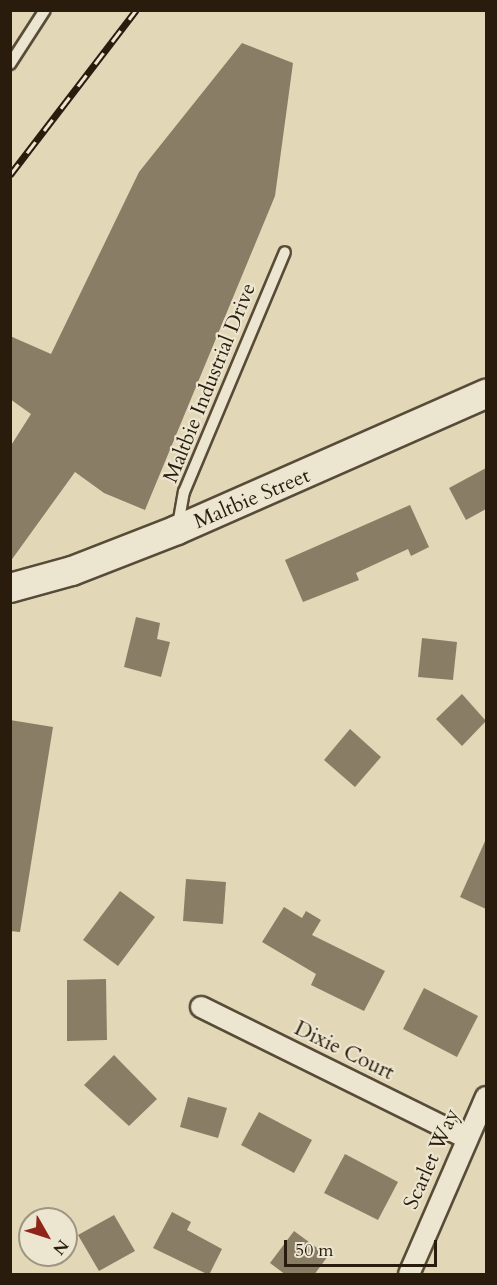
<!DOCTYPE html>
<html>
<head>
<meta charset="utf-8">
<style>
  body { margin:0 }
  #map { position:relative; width:497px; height:1285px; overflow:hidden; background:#e2d7b7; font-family:Cardo,serif }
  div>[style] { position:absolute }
  .building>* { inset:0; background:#8a7d65 }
  .roads { filter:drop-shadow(2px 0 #584b38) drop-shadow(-2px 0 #584b38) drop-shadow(0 2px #584b38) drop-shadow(0 -2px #584b38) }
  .lane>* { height:10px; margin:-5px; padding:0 5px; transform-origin:5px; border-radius:5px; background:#ece5d0 }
  .street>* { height:20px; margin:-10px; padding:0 10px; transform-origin:10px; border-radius:10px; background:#ece5d0 }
  .secondary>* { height:28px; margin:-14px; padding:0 14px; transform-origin:14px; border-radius:14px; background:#ece5d0 }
  .rail>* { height:7px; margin-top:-3.5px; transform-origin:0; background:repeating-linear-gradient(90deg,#ece5d0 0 14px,#2a1c0d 0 28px); box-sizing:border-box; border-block:2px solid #2a1c0d }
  span { translate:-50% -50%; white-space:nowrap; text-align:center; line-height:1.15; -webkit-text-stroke:4.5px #ece5d0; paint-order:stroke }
  .street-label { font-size:21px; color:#2a1c0d }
  .frame { position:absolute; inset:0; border:12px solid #2a1c0d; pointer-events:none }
  .north { position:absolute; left:18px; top:1207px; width:60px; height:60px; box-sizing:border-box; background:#ece5d0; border:2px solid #9e9582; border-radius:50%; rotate:129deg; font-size:16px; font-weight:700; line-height:24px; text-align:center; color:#2a1c0d }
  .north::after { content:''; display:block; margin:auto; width:21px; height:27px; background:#8f2418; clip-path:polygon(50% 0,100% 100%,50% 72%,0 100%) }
  .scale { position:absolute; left:284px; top:1240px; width:153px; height:27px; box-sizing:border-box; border:3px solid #2a1c0d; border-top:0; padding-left:8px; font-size:18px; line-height:21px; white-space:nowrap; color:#2a1c0d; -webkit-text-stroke:4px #ece5d0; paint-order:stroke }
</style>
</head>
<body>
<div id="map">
  <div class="building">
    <i style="clip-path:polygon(242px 43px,293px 63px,275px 196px,145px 510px,104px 493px,75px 472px,10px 562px,10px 447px,31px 414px,10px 399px,10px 336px,51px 354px,139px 172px)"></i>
    <i style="clip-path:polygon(486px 468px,486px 509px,466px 520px,449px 488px)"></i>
    <i style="clip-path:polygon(410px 505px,429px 547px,411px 556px,408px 549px,356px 573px,359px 580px,303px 602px,285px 560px)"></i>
    <i style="clip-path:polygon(136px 617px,160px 623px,157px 639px,170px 642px,161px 677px,124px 667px)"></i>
    <i style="clip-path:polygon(422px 638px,457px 642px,453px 680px,418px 677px)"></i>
    <i style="clip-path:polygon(462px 694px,486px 721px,462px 746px,436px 719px)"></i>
    <i style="clip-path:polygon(10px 720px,53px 727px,20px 932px,10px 931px)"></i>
    <i style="clip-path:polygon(350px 729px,381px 757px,355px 787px,324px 760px)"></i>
    <i style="clip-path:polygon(486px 839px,486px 909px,460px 897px)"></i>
    <i style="clip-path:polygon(186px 879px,226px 882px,223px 924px,183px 921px)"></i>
    <i style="clip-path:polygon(120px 891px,155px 917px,118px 966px,83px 940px)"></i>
    <i style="clip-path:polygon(284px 907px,302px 918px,306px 911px,321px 920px,312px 935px,385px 971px,364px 1011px,311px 985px,316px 974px,262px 942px)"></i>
    <i style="clip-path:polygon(106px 979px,107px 1040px,67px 1041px,67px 980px)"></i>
    <i style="clip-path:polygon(424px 988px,478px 1016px,457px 1057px,403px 1029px)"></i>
    <i style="clip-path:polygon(114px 1055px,157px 1099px,129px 1126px,84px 1085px)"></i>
    <i style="clip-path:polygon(188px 1097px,227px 1108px,218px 1138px,180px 1127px)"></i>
    <i style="clip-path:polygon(259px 1112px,312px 1140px,294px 1173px,241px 1145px)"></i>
    <i style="clip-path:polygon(345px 1154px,398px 1182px,378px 1220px,324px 1193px)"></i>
    <i style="clip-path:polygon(172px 1212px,191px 1222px,187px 1230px,222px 1249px,209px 1275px,153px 1248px)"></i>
    <i style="clip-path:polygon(114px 1215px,135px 1251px,99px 1271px,78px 1235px)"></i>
    <i style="clip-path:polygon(294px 1231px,328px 1256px,314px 1275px,286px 1275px,270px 1263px)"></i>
  </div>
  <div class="roads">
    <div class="lane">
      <i style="left:10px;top:64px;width:64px;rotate:-57.1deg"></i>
      <i style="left:178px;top:525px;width:34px;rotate:-80deg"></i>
      <i style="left:184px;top:492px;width:260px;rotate:-67.2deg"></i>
    </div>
    <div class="street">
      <i style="left:201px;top:1007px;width:296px;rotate:26.3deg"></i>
      <i style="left:409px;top:1274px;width:193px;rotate:-66.5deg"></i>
    </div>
    <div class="secondary">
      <i style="left:10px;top:588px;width:64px;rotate:-15.3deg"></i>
      <i style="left:72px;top:571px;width:113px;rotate:-21.3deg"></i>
      <i style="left:177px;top:530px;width:338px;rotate:-23.8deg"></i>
    </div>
  </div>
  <div class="rail">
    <i style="left:10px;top:175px;width:208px;rotate:-52.6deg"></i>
  </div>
  <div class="street-label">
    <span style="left:210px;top:383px;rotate:-68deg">Maltbie Industrial Drive</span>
    <span style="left:252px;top:499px;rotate:-23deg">Maltbie Street</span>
    <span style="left:344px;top:1051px;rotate:26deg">Dixie Court</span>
    <span style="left:432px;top:1159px;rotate:-66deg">Scarlet Way</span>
  </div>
  <div class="frame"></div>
  <div class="north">N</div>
  <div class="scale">50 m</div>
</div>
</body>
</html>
